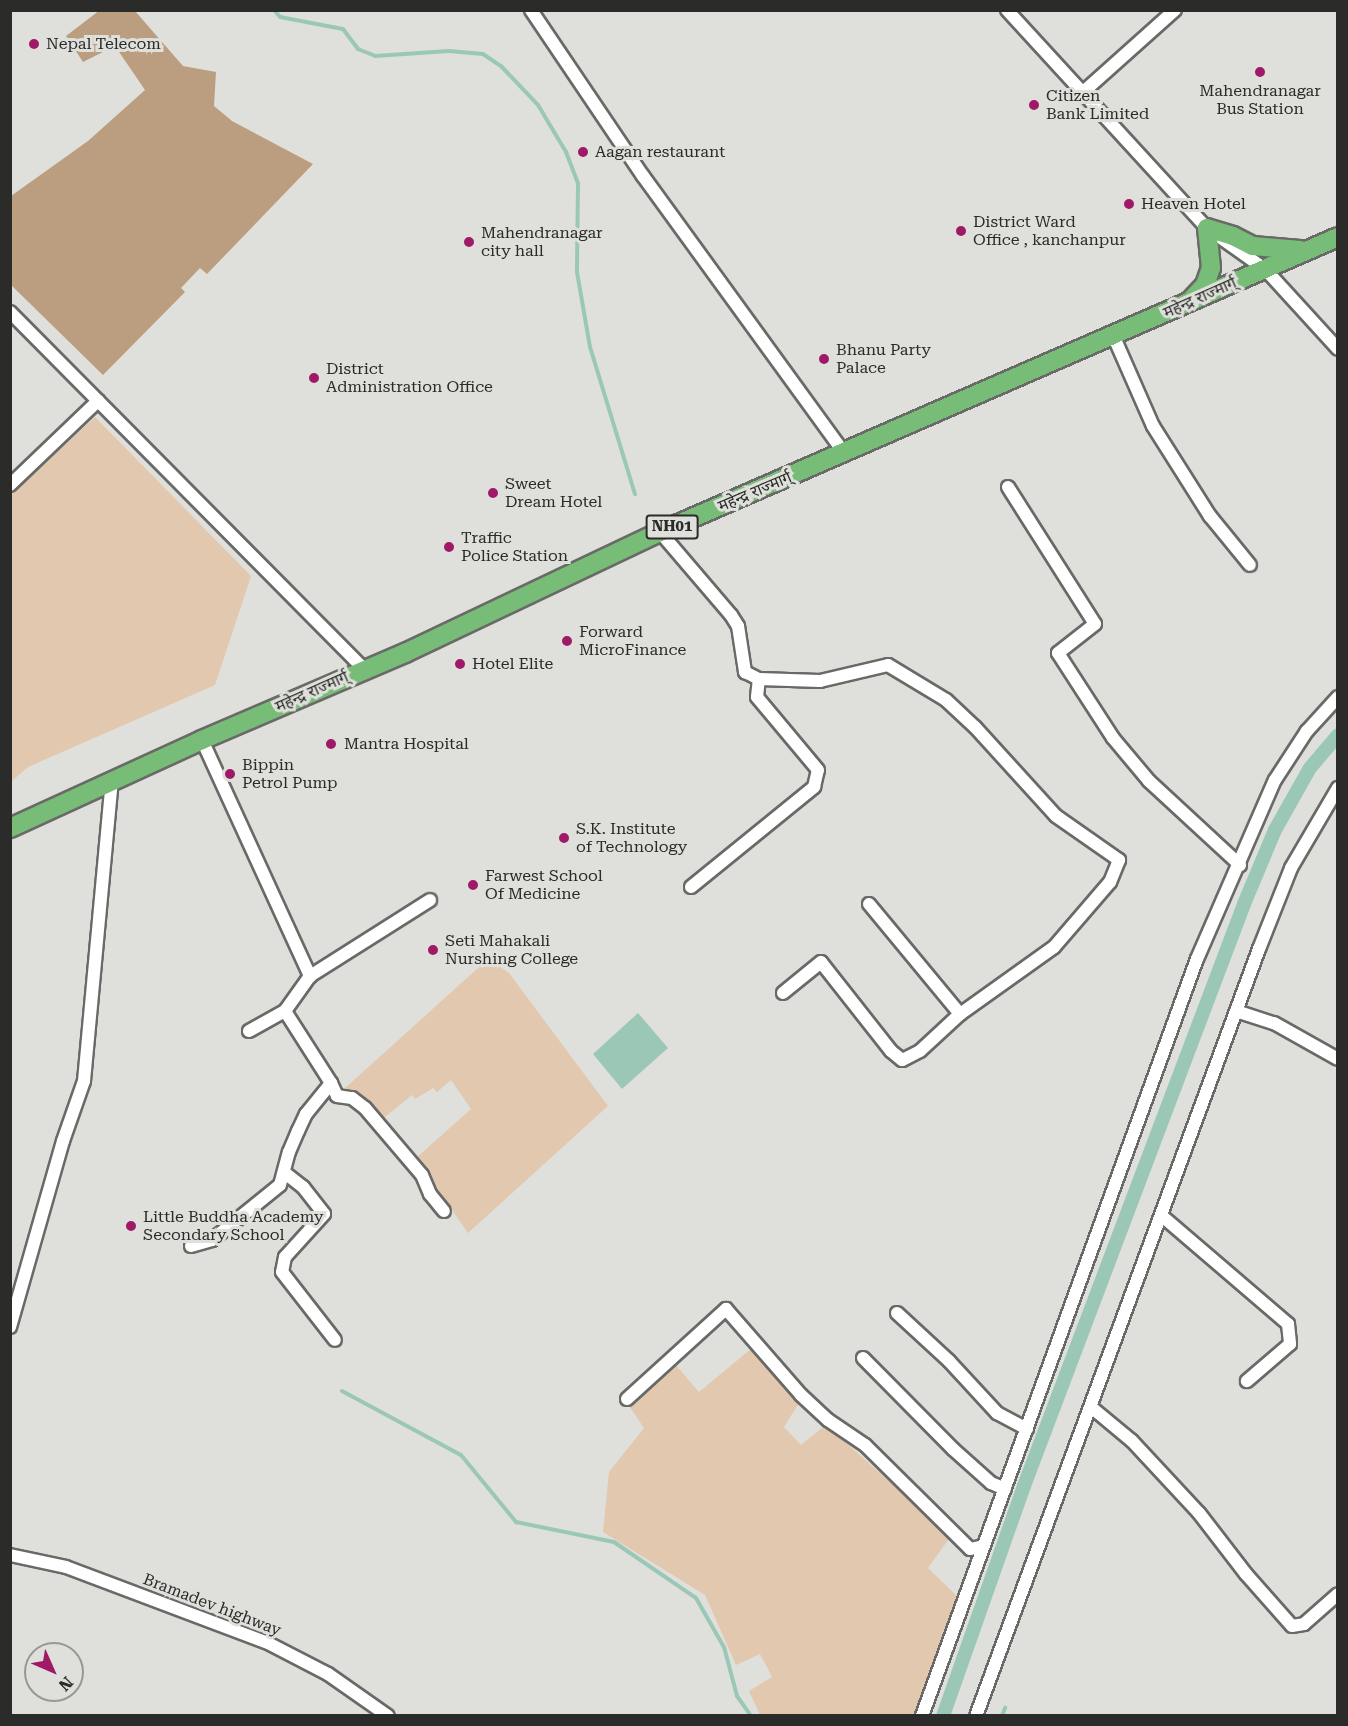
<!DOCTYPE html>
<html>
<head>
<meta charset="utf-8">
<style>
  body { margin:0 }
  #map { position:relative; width:1348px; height:1726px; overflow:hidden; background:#dfe0db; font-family:"Roboto Serif","Noto Sans Devanagari",serif }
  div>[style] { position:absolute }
  .green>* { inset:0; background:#e2c8ae }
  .forest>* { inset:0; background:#bb9e80 }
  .water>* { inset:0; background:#9bc8b6 }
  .stream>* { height:4px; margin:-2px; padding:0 2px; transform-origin:2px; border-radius:2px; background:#9bc8b6 }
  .canal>* { height:14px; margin:-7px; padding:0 7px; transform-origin:7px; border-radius:7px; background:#9bc8b6 }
  .roads { filter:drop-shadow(2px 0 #696a67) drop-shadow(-2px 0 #696a67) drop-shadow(0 2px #696a67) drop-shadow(0 -2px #696a67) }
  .minor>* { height:12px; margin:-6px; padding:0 6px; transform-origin:6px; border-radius:6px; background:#fff }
  .highway>* { height:18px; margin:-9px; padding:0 9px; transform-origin:9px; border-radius:9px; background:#78bd77 }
  .dots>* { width:16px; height:16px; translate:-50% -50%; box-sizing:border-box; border:3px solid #dfe0db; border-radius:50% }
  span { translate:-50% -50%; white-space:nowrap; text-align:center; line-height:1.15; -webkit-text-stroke:6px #dfe0db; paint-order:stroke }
  .shield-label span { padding:2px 4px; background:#dfe0db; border:2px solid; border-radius:4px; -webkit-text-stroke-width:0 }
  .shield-label { font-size:15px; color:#2b2b29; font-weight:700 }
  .poi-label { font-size:16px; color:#2b2b29 }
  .left { translate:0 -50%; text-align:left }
  .street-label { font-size:16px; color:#2b2b29 }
  .frame { position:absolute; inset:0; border:12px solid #2b2b29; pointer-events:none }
  .north { position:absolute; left:24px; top:1642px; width:60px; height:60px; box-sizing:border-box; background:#dfe0db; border:2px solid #979894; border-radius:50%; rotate:135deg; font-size:16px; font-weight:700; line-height:24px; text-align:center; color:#2b2b29 }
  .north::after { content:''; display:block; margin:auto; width:21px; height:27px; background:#9f1967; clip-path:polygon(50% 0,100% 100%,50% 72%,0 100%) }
</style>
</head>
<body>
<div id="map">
  <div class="green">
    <i style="clip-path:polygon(95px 417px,251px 576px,215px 685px,28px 767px,11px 782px,11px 495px)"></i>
    <i style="clip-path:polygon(488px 959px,509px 973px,608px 1106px,468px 1233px,416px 1158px,471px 1109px,451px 1080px,437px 1092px,433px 1088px,415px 1099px,412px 1095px,385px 1117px,344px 1089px)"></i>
    <i style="clip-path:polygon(752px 1348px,799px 1403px,784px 1427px,801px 1445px,826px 1425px,951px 1536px,928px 1568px,960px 1599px,918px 1715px,760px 1715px,749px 1691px,772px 1677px,760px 1654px,736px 1665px,705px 1595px,603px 1532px,609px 1472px,644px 1428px,627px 1403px,674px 1363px,699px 1392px)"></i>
  </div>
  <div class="forest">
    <i style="clip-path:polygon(100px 10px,135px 11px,183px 66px,216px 72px,214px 106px,232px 121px,313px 164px,207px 274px,200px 268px,181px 288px,185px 292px,103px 375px,10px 284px,11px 196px,88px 141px,145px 90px,115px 46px,83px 62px,66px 36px)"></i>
  </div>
  <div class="water">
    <i style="clip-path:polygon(638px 1013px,668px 1048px,622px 1089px,593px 1054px)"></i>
  </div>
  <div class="stream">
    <i style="left:274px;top:10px;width:9px;rotate:49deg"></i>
    <i style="left:280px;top:17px;width:64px;rotate:10.8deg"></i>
    <i style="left:343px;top:29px;width:25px;rotate:53deg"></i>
    <i style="left:358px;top:49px;width:18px;rotate:22deg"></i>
    <i style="left:375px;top:56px;width:74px;rotate:-3.9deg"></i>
    <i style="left:449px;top:51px;width:34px;rotate:5deg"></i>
    <i style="left:483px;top:54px;width:22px;rotate:34deg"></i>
    <i style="left:501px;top:66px;width:54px;rotate:46.5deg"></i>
    <i style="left:538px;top:105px;width:55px;rotate:59.2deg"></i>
    <i style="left:566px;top:152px;width:34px;rotate:69deg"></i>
    <i style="left:578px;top:184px;width:88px;rotate:90.7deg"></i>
    <i style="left:577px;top:272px;width:76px;rotate:80.2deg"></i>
    <i style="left:590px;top:347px;width:154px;rotate:73deg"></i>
    <i style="left:342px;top:1391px;width:135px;rotate:28.3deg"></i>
    <i style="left:461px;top:1455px;width:87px;rotate:50.6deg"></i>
    <i style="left:516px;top:1522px;width:100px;rotate:11.5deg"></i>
    <i style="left:614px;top:1542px;width:99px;rotate:34.3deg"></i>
    <i style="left:696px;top:1598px;width:56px;rotate:60.3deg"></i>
    <i style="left:724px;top:1647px;width:51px;rotate:75.1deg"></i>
    <i style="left:737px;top:1696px;width:24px;rotate:55deg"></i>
    <i style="left:1002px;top:1716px;width:9px;rotate:-69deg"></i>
  </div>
  <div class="canal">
    <i style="left:943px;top:1716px;width:244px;rotate:-70.6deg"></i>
    <i style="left:1024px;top:1486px;width:622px;rotate:-69.29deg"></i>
    <i style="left:1244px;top:904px;width:80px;rotate:-67.3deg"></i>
    <i style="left:1275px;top:830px;width:71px;rotate:-60.6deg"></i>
    <i style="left:1310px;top:768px;width:43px;rotate:-49.7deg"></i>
  </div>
  <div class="roads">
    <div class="minor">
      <i style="left:531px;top:10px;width:200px;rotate:56deg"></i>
      <i style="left:643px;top:176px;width:344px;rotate:54deg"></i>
      <i style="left:1007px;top:10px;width:296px;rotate:47.5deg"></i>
      <i style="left:1207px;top:228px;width:71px;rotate:35.3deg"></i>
      <i style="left:1265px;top:269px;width:108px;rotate:47.6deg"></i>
      <i style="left:1081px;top:94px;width:126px;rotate:-41.8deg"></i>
      <i style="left:10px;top:312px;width:503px;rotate:45.24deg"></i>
      <i style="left:1113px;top:335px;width:99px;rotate:66.3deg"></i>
      <i style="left:1153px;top:426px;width:107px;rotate:57.7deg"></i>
      <i style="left:1210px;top:516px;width:63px;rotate:50.8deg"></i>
      <i style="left:10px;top:485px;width:122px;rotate:-43.7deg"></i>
      <i style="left:1008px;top:487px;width:162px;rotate:57.6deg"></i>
      <i style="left:1095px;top:624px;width:47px;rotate:141.9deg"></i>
      <i style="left:1058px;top:653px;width:101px;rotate:57.1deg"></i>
      <i style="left:1113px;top:738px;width:56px;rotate:50.1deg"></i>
      <i style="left:1149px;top:781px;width:124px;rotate:42.7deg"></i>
      <i style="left:660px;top:532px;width:109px;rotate:49.5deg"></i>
      <i style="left:731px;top:615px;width:13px;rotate:58deg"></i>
      <i style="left:738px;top:626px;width:47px;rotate:81.3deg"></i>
      <i style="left:745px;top:672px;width:16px;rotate:27deg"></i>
      <i style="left:759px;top:679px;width:61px;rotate:1.9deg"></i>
      <i style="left:820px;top:681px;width:70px;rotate:-13.2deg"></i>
      <i style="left:888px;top:665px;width:68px;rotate:31.1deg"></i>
      <i style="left:946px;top:700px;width:40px;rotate:43deg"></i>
      <i style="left:975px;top:727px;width:120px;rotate:47.7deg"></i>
      <i style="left:1056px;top:816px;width:77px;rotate:34.9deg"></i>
      <i style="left:1119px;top:860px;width:24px;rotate:112deg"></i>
      <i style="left:1110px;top:882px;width:86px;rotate:130.7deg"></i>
      <i style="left:1054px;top:947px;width:115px;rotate:144.5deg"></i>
      <i style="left:960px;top:1014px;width:54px;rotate:137.2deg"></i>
      <i style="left:920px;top:1051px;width:20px;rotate:153deg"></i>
      <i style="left:902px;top:1060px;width:14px;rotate:-141deg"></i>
      <i style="left:891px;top:1051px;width:113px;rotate:-128.2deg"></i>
      <i style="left:821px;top:962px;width:49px;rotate:140.8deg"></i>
      <i style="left:202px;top:740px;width:260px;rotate:65.4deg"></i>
      <i style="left:691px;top:887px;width:159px;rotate:-39.1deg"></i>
      <i style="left:814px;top:787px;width:17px;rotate:-77deg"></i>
      <i style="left:818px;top:770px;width:95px;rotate:-129.9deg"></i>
      <i style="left:757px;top:697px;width:18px;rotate:-84deg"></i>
      <i style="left:869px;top:904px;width:143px;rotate:50.4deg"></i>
      <i style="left:1236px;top:1011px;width:40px;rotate:18deg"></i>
      <i style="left:1274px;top:1023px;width:73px;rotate:29.4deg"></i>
      <i style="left:249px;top:1031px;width:41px;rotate:-29.1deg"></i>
      <i style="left:285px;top:1011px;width:43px;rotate:-54.5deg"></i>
      <i style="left:310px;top:976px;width:142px;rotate:-32.3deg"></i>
      <i style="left:331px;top:1083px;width:14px;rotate:65deg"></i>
      <i style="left:337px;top:1096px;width:15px;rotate:8deg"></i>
      <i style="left:352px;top:1098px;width:16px;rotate:38deg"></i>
      <i style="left:365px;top:1108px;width:88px;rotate:49.6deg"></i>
      <i style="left:422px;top:1175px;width:21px;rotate:67deg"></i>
      <i style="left:430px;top:1194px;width:22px;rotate:51deg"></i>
      <i style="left:285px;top:1173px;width:23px;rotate:38deg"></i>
      <i style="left:303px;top:1187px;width:34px;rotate:52deg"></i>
      <i style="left:324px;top:1214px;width:58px;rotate:132.2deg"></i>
      <i style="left:285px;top:1257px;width:15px;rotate:101deg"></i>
      <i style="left:282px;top:1272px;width:86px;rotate:52.1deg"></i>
      <i style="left:1162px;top:1216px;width:166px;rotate:40.6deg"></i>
      <i style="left:1288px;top:1324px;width:20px;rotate:84deg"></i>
      <i style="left:1290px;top:1344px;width:57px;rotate:139.3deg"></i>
      <i style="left:191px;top:1246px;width:22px;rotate:-16deg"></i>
      <i style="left:212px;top:1240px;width:87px;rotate:-39deg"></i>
      <i style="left:280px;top:1185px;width:34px;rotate:-75deg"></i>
      <i style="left:289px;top:1152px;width:23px;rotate:-67deg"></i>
      <i style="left:298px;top:1131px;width:19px;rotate:-65deg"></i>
      <i style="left:306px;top:1114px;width:40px;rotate:-51deg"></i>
      <i style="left:331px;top:1083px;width:85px;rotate:-122.6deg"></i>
      <i style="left:897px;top:1313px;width:71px;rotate:42.7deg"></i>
      <i style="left:949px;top:1361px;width:71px;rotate:47.3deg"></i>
      <i style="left:997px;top:1413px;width:34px;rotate:28deg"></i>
      <i style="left:10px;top:1327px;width:193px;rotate:-74.1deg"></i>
      <i style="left:63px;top:1141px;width:64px;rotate:-70.7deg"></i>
      <i style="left:84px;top:1081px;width:300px;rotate:-84.7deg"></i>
      <i style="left:863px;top:1358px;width:128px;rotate:45.3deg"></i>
      <i style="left:953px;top:1449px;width:51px;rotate:41.8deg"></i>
      <i style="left:991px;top:1483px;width:15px;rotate:23deg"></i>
      <i style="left:627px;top:1399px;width:134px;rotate:-42.3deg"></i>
      <i style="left:726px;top:1309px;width:114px;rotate:48.9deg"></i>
      <i style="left:801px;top:1395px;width:37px;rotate:43deg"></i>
      <i style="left:828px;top:1420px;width:45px;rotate:34deg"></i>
      <i style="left:865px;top:1445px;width:148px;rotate:44.7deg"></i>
      <i style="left:970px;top:1549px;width:14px;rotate:-12deg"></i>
      <i style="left:1091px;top:1407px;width:53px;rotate:39.7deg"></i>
      <i style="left:1132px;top:1441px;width:98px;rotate:47.1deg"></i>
      <i style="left:1199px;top:1513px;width:77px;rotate:52.4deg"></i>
      <i style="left:1246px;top:1574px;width:69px;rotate:48.5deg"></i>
      <i style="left:1292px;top:1626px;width:12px;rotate:-9deg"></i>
      <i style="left:1304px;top:1624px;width:45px;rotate:-41.4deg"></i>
      <i style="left:10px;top:1555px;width:57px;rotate:12.1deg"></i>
      <i style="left:66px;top:1567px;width:214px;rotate:20.6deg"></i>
      <i style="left:266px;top:1642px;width:70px;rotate:27.3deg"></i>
      <i style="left:328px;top:1674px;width:73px;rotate:35deg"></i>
      <i style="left:922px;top:1716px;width:805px;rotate:-70.04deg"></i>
      <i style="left:1197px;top:959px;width:195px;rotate:-66.5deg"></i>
      <i style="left:1275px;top:780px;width:59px;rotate:-56.9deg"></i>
      <i style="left:1307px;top:731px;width:46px;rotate:-47.6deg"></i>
      <i style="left:976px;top:1716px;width:818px;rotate:-69.75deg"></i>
      <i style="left:1259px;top:949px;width:87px;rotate:-68.4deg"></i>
      <i style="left:1291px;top:868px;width:93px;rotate:-59.6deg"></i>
    </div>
    <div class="highway">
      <i style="left:1191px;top:300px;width:21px;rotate:-47deg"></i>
      <i style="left:1205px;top:285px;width:18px;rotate:-71deg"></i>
      <i style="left:1211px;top:268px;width:40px;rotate:-95.7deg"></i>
      <i style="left:1207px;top:228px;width:27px;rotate:17deg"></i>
      <i style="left:1233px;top:236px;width:22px;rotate:27deg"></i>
      <i style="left:1253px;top:246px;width:47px;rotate:4.9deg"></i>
      <i style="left:10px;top:828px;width:211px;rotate:-24.6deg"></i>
      <i style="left:202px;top:740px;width:221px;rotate:-23.2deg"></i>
      <i style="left:405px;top:653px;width:282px;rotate:-25.4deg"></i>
      <i style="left:660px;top:532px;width:739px;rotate:-23.51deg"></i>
    </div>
  </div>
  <div class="dots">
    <i style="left:34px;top:44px;background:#9f1967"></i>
    <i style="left:1260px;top:72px;background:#9f1967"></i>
    <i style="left:1034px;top:105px;background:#9f1967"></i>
    <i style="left:583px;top:152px;background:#9f1967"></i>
    <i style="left:1129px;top:204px;background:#9f1967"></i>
    <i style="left:961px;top:231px;background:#9f1967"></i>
    <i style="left:469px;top:242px;background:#9f1967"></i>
    <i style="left:824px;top:359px;background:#9f1967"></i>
    <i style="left:314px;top:378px;background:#9f1967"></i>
    <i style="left:493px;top:493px;background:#9f1967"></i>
    <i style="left:449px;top:547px;background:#9f1967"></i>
    <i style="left:567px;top:641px;background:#9f1967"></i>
    <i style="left:460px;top:664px;background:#9f1967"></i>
    <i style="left:331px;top:744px;background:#9f1967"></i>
    <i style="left:230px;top:774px;background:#9f1967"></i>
    <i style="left:564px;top:838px;background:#9f1967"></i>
    <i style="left:473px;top:885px;background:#9f1967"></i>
    <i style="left:433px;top:950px;background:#9f1967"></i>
    <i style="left:131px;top:1226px;background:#9f1967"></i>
  </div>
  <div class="shield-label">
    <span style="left:672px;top:527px">NH01</span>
  </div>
  <div class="poi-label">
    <span class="left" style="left:46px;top:44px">Nepal Telecom</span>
    <span style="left:1260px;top:100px">Mahendranagar<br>Bus Station</span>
    <span class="left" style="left:1046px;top:105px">Citizen<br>Bank Limited</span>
    <span class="left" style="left:595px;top:152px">Aagan restaurant</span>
    <span class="left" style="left:1141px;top:204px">Heaven Hotel</span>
    <span class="left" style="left:973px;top:231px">District Ward<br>Office , kanchanpur</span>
    <span class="left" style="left:481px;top:242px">Mahendranagar<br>city hall</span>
    <span class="left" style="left:836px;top:359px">Bhanu Party<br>Palace</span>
    <span class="left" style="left:326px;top:378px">District<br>Administration Office</span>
    <span class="left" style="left:505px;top:493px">Sweet<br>Dream Hotel</span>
    <span class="left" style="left:461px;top:547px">Traffic<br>Police Station</span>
    <span class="left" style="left:579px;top:641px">Forward<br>MicroFinance</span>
    <span class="left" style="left:472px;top:664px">Hotel Elite</span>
    <span class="left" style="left:344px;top:744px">Mantra Hospital</span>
    <span class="left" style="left:242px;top:774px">Bippin<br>Petrol Pump</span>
    <span class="left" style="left:576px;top:838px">S.K. Institute<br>of Technology</span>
    <span class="left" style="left:485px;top:885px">Farwest School<br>Of Medicine</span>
    <span class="left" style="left:445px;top:950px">Seti Mahakali<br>Nurshing College</span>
    <span class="left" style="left:143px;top:1226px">Little Buddha Academy<br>Secondary School</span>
  </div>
  <div class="street-label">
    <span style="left:1200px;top:298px;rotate:-24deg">महेन्द्र राज्मार्ग्</span>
    <span style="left:755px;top:492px;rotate:-23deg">महेन्द्र राज्मार्ग्</span>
    <span style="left:312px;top:692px;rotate:-24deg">महेन्द्र राज्मार्ग्</span>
    <span style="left:212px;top:1605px;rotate:21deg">Bramadev highway</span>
  </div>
  <div class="frame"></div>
  <div class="north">N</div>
</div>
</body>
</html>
